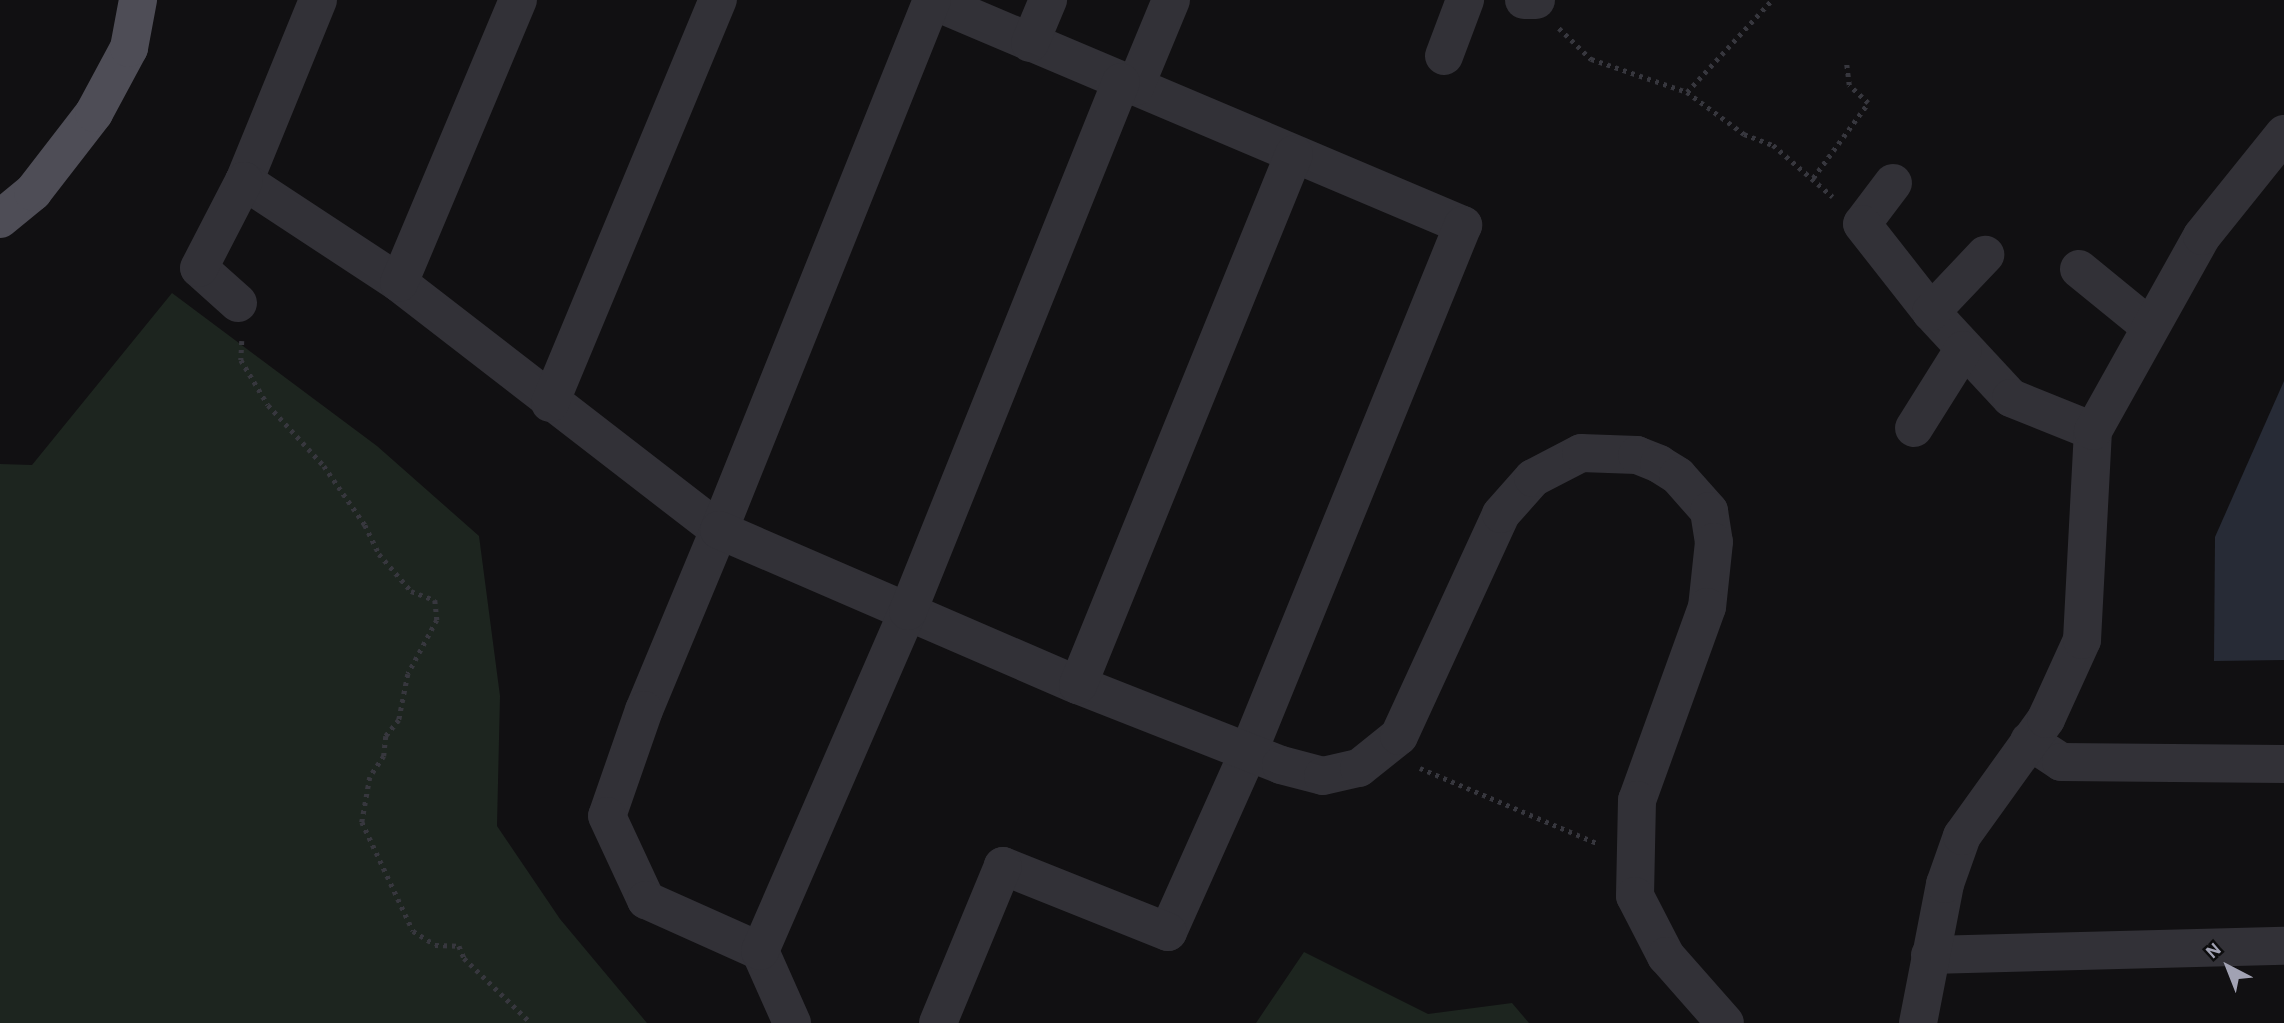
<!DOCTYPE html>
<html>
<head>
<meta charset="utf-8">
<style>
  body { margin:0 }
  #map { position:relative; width:2284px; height:1023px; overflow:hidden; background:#111012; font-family:"Alegreya Sans",sans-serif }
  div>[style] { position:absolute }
  .green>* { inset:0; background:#1d251f }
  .water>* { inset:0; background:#272b36 }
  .path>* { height:4.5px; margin-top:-2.25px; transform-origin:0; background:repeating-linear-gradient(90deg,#37373e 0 3.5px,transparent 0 8.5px) }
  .minor>* { height:38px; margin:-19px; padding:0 19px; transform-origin:19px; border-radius:19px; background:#323137 }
  .major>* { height:38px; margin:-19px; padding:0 19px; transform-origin:19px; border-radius:19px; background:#4e4d56 }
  span { translate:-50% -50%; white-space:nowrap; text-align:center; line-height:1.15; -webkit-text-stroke:6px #0c0c0d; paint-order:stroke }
  .north { position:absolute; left:2193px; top:932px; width:70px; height:70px; -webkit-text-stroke:5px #0c0c0d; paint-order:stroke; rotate:318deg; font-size:19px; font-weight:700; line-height:28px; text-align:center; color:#a1a2b3 }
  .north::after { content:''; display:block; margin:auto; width:24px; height:32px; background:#a1a2b3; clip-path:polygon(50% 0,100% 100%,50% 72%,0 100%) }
</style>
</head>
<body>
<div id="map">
  <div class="green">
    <i style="clip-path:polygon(172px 293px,377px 446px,479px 536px,500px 696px,497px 826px,560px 919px,647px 1023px,0 1023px,0 464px,32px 465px)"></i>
    <i style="clip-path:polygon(1304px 952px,1428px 1014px,1512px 1003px,1529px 1023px,1256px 1023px)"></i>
  </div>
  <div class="water">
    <i style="clip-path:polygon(2284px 381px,2284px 660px,2214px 661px,2215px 537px)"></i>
  </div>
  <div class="path">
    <i style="left:1559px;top:28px;width:45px;rotate:44.1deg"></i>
    <i style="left:1591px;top:59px;width:102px;rotate:19deg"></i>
    <i style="left:1687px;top:92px;width:71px;rotate:36.4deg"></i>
    <i style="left:1744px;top:134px;width:31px;rotate:21deg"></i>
    <i style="left:1773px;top:145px;width:79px;rotate:40.9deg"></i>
    <i style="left:1687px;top:92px;width:125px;rotate:-47.3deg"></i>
    <i style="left:1813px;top:178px;width:93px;rotate:-53.7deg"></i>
    <i style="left:1868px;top:103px;width:26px;rotate:-137deg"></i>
    <i style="left:1849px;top:85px;width:25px;rotate:-97deg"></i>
    <i style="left:242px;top:341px;width:19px;rotate:93deg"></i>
    <i style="left:241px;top:360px;width:52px;rotate:59deg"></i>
    <i style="left:268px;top:405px;width:83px;rotate:47.4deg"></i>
    <i style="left:324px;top:466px;width:72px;rotate:55.2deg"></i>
    <i style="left:365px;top:525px;width:32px;rotate:64deg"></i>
    <i style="left:379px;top:554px;width:49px;rotate:49.1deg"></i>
    <i style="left:411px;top:591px;width:26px;rotate:21deg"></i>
    <i style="left:435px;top:600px;width:20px;rotate:84deg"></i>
    <i style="left:437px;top:620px;width:61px;rotate:118.2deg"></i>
    <i style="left:408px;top:674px;width:47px;rotate:101.1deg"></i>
    <i style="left:399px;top:720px;width:21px;rotate:129deg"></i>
    <i style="left:386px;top:736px;width:20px;rotate:96deg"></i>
    <i style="left:384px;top:756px;width:25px;rotate:124deg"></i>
    <i style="left:370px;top:777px;width:46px;rotate:100.1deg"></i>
    <i style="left:362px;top:822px;width:120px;rotate:64.9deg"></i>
    <i style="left:413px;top:931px;width:26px;rotate:32deg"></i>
    <i style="left:435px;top:945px;width:24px;rotate:2deg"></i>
    <i style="left:459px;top:946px;width:13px;rotate:67deg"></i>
    <i style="left:464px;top:958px;width:93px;rotate:44.1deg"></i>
    <i style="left:1420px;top:768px;width:194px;rotate:23deg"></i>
  </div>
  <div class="minor">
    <i style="left:318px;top:0;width:196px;rotate:112.2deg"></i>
    <i style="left:244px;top:181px;width:186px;rotate:33.3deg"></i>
    <i style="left:399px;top:283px;width:404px;rotate:37.7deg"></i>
    <i style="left:719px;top:530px;width:195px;rotate:112.6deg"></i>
    <i style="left:644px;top:710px;width:112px;rotate:109.2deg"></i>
    <i style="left:607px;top:816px;width:93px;rotate:65.1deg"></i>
    <i style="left:646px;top:900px;width:125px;rotate:24.1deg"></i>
    <i style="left:760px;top:951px;width:79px;rotate:66deg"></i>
    <i style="left:931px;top:0;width:578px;rotate:22.93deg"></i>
    <i style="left:1463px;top:225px;width:570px;rotate:112.16deg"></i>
    <i style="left:1248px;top:753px;width:196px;rotate:114.1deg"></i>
    <i style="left:1168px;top:932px;width:178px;rotate:-158.2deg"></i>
    <i style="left:1003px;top:866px;width:170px;rotate:112.5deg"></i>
    <i style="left:932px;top:0;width:571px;rotate:111.89deg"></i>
    <i style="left:719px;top:530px;width:391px;rotate:23.4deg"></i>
    <i style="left:1078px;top:685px;width:218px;rotate:21.5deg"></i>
    <i style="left:1281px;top:765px;width:43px;rotate:14.7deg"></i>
    <i style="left:1323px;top:776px;width:37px;rotate:-13deg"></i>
    <i style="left:1359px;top:768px;width:51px;rotate:-38.7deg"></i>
    <i style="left:1399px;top:736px;width:244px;rotate:-65.3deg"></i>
    <i style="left:1501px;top:514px;width:48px;rotate:-48.4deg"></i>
    <i style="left:1533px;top:478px;width:54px;rotate:-27.5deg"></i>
    <i style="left:1581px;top:453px;width:56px;rotate:2deg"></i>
    <i style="left:1637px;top:455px;width:24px;rotate:22deg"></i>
    <i style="left:1659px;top:464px;width:22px;rotate:32deg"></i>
    <i style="left:1678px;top:476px;width:47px;rotate:48.5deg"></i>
    <i style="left:1709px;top:511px;width:31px;rotate:81deg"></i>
    <i style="left:1714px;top:542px;width:65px;rotate:96.1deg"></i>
    <i style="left:1707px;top:607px;width:205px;rotate:109.9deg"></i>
    <i style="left:1637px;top:800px;width:96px;rotate:91.2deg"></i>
    <i style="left:1635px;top:896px;width:68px;rotate:62.7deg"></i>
    <i style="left:1666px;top:956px;width:89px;rotate:48.6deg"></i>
    <i style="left:1524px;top:0;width:12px"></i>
    <i style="left:1030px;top:43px;width:47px;rotate:-67.3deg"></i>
    <i style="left:1444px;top:56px;width:60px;rotate:-69.4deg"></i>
    <i style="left:1135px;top:87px;width:94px;rotate:-67.5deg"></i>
    <i style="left:1893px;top:183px;width:51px;rotate:127.1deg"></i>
    <i style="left:1862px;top:224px;width:112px;rotate:51.9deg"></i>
    <i style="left:1931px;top:312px;width:117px;rotate:47.1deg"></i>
    <i style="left:2011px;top:398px;width:88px;rotate:21.9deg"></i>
    <i style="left:2079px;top:269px;width:90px;rotate:39.2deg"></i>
    <i style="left:399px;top:283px;width:307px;rotate:-67.2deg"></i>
    <i style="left:238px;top:303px;width:52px;rotate:-138.1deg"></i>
    <i style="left:199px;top:268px;width:98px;rotate:-62.7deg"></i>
    <i style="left:1931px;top:312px;width:79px;rotate:-46.5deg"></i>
    <i style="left:550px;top:403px;width:437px;rotate:-67.4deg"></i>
    <i style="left:1914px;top:428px;width:92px;rotate:-57.9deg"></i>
    <i style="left:1078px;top:685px;width:573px;rotate:-67.86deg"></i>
    <i style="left:2029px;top:741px;width:38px;rotate:33deg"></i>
    <i style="left:2061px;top:762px;width:223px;rotate:0.5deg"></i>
    <i style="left:760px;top:951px;width:371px;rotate:-66.5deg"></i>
    <i style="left:908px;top:611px;width:570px;rotate:-68.07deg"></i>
    <i style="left:1930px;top:955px;width:354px;rotate:-1.5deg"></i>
    <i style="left:1918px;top:1023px;width:142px;rotate:-79deg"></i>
    <i style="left:1945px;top:884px;width:51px;rotate:-70.5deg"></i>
    <i style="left:1962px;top:836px;width:144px;rotate:-54.3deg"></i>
    <i style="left:2046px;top:719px;width:87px;rotate:-65.5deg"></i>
    <i style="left:2082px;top:640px;width:209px;rotate:-87deg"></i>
    <i style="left:2093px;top:431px;width:223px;rotate:-60.8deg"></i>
    <i style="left:2202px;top:236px;width:131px;rotate:-51.2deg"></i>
  </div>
  <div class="major">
    <i style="left:0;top:219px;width:43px;rotate:-39.3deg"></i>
    <i style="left:33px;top:192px;width:100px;rotate:-52.3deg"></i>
    <i style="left:94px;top:113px;width:74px;rotate:-61.7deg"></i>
    <i style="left:129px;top:48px;width:49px;rotate:-79.4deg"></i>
  </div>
  <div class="north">N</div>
</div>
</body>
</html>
